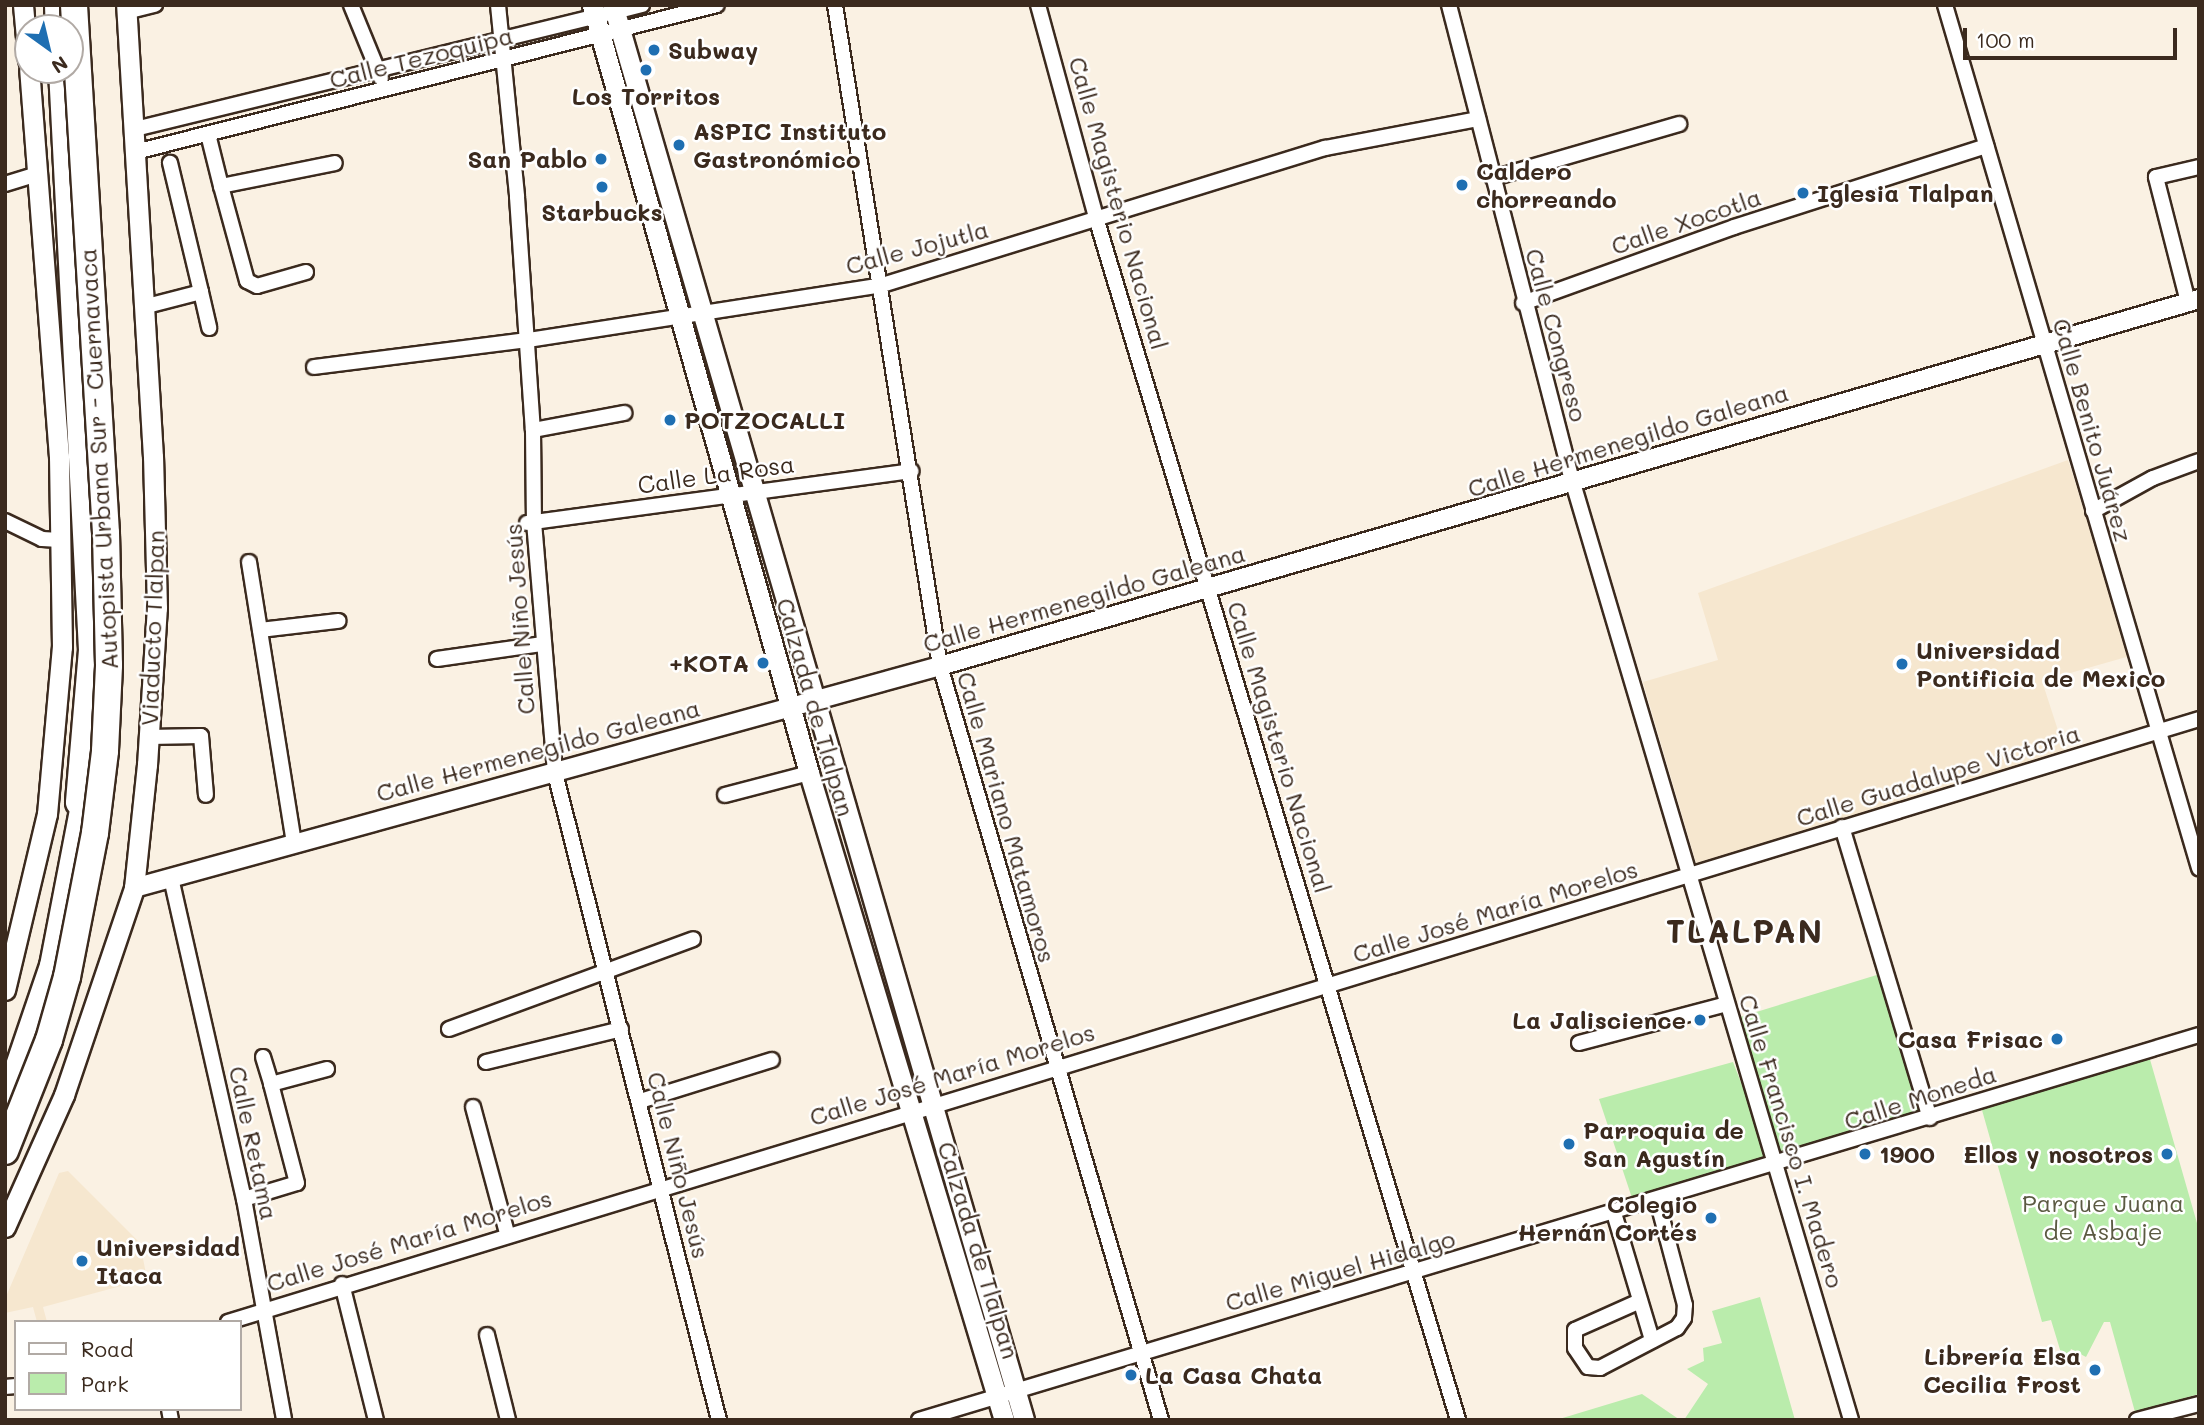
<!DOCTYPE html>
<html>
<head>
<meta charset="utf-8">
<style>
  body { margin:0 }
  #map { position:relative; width:2204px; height:1425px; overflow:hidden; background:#faf1e3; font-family:Mali,sans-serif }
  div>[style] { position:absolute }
  .built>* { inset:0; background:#f6e7cf }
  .green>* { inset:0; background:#baecac }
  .roads { filter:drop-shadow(2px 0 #3b2a1e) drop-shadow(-2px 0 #3b2a1e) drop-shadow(0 2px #3b2a1e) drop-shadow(0 -2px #3b2a1e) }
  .minor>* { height:14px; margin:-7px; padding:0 7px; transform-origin:7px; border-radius:7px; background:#fff }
  .tertiary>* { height:18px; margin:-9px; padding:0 9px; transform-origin:9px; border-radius:9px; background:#fff }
  .secondary>* { height:19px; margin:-9.5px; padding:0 9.5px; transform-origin:9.5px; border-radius:9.5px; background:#fff }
  .motorway>* { height:26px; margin:-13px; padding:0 13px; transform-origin:13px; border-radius:13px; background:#fff }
  .bridges { filter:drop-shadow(2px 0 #3b2a1e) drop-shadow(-2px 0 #3b2a1e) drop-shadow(0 2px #3b2a1e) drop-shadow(0 -2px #3b2a1e) }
  .motorway-bridge>* { height:26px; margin:-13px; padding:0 13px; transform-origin:13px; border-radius:13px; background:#fff }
  .dots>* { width:19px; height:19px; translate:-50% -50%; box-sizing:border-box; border:4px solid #fff; border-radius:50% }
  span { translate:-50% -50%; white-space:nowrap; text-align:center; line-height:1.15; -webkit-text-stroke:5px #fff; paint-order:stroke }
  .poi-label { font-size:24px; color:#3b2a1e; font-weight:700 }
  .left { translate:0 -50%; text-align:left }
  .right { translate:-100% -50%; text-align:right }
  .street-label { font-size:24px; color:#3b2a1e }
  .park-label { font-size:24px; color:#5b5a42 }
  .district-label { font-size:32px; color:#3b2a1e; font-weight:700; letter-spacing:2px }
  .frame { position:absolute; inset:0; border:7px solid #3b2a1e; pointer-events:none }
  .legend { position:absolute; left:14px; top:1320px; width:228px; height:91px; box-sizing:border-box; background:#fff; border:2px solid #b1aaa5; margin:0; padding:9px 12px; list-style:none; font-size:21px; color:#3b2a1e }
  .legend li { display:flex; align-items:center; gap:14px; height:35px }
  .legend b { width:35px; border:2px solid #b1aaa5 }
  .north { position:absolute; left:14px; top:14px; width:70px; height:70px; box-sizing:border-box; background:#fff; border:2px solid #b1aaa5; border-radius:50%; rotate:146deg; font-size:19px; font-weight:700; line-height:28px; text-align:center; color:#3b2a1e }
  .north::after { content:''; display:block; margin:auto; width:24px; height:32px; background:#1f6fb2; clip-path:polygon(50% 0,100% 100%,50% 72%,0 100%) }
  .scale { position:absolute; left:1963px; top:28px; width:214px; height:32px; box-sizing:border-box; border:4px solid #3b2a1e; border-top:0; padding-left:9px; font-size:21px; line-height:24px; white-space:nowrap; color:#3b2a1e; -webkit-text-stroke:5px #fff; paint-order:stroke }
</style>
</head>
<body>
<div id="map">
  <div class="built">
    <i style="clip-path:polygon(2068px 460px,2130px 656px,2042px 681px,2065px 752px,1697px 866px,1643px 682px,1718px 660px,1698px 593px)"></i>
    <i style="clip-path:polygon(68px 1171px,140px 1243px,147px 1279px,43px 1307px,47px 1322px,37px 1322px,33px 1307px,5px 1313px,5px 1299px,59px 1173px)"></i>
  </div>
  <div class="green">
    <i style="clip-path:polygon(1880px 974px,1929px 1118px,1776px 1162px,1753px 1084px,1740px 1017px)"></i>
    <i style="clip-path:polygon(2147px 1049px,2199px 1230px,2199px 1394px,2135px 1412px,2110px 1322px,2104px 1322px,2086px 1357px,2071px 1349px,2065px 1366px,2051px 1320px,2042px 1322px,1980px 1103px)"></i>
    <i style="clip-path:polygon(1733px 1062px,1772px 1162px,1633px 1201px,1599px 1099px)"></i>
    <i style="clip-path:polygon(1760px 1297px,1795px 1420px,1684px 1420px,1708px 1384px,1687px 1369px,1704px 1361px,1703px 1348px,1722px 1343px,1712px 1311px)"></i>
    <i style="clip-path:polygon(1642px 1394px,1680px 1420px,1556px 1420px)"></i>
  </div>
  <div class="roads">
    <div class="minor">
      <i style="left:351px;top:5px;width:79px;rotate:67.7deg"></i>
      <i style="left:498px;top:5px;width:193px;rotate:84.3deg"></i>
      <i style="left:517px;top:197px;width:234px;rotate:86.1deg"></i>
      <i style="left:533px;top:430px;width:92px;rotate:89.4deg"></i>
      <i style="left:534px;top:522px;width:252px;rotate:85.2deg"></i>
      <i style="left:555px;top:773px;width:667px;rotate:75.78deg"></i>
      <i style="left:835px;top:5px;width:669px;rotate:80.97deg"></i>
      <i style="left:940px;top:666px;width:786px;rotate:73.66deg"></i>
      <i style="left:1038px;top:5px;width:224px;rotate:74.7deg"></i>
      <i style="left:1097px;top:221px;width:1252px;rotate:73.24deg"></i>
      <i style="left:1449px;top:5px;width:494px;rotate:75.5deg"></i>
      <i style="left:1573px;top:483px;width:977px;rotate:73.47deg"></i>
      <i style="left:1945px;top:5px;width:900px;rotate:73.6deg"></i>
      <i style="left:126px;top:12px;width:30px;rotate:-14deg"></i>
      <i style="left:135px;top:129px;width:522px;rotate:-13.74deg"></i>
      <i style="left:208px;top:134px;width:54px;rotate:76deg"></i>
      <i style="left:135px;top:152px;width:600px;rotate:-14.18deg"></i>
      <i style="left:1493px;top:178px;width:194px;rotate:-16.2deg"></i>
      <i style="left:5px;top:184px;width:34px;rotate:-17deg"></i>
      <i style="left:306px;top:272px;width:51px;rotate:164.1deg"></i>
      <i style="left:257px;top:286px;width:11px;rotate:-153deg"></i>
      <i style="left:247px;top:281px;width:98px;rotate:-105.3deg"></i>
      <i style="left:221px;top:186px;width:116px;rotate:-11.4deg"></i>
      <i style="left:201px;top:292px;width:37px;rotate:77deg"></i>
      <i style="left:2188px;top:302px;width:129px;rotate:-104.4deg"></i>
      <i style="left:2156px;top:177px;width:44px;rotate:-13.1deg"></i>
      <i style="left:1523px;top:303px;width:224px;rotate:-19.8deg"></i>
      <i style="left:1734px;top:227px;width:265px;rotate:-17.8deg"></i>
      <i style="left:143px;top:307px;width:60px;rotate:-14.5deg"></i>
      <i style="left:201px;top:292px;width:133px;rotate:-103.5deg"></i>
      <i style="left:314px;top:367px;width:216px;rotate:-7.2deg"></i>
      <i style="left:528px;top:340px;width:358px;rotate:-8.8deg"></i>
      <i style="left:882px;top:285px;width:464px;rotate:-17.2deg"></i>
      <i style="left:1325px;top:148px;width:156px;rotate:-10.7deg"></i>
      <i style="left:533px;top:430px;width:93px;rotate:-10.6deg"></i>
      <i style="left:2093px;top:511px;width:68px;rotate:-28.8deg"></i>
      <i style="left:2153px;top:478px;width:49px;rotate:-20.3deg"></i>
      <i style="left:5px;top:521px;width:41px;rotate:25.9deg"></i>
      <i style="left:42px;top:539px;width:18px;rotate:3deg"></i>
      <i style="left:527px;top:523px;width:388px;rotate:-7.7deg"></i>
      <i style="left:249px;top:562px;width:284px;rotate:80.9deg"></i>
      <i style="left:260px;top:630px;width:79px;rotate:-6.6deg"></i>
      <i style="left:437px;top:659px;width:107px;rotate:-8.1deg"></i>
      <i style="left:149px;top:737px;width:52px;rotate:-1.1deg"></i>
      <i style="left:201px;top:736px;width:59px;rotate:85.2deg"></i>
      <i style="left:725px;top:795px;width:87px;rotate:-14.7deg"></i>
      <i style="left:1842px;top:827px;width:304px;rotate:73.2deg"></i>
      <i style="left:171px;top:878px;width:329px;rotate:77.2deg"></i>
      <i style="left:244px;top:1199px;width:225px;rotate:79.7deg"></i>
      <i style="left:449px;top:1029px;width:260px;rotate:-20.2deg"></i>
      <i style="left:1579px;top:1043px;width:153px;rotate:-14.8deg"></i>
      <i style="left:263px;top:1057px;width:28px;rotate:73deg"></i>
      <i style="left:486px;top:1062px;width:139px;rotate:-13.7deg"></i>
      <i style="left:640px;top:1101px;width:138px;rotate:-17.3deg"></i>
      <i style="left:473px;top:1107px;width:131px;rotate:74.9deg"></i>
      <i style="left:244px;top:1199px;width:55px;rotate:-16.8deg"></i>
      <i style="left:297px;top:1183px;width:102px;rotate:-104.7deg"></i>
      <i style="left:271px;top:1084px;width:58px;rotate:-15deg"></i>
      <i style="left:1614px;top:1213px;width:133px;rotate:73.3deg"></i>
      <i style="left:342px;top:1284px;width:140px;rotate:76deg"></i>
      <i style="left:1640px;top:1301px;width:71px;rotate:156deg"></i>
      <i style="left:1575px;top:1330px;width:18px;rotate:90deg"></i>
      <i style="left:1575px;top:1348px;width:23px;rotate:56deg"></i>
      <i style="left:1588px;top:1367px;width:12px;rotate:5deg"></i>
      <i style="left:1600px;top:1368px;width:87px;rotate:-27.5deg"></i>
      <i style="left:1677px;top:1328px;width:12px;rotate:-55deg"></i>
      <i style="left:1684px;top:1318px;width:13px;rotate:-86deg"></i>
      <i style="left:1685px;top:1305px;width:109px;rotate:-104.9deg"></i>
      <i style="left:228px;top:1322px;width:2061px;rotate:-17.01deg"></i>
      <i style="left:487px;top:1335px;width:88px;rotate:76.1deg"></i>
      <i style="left:5px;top:1387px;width:11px;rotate:-5deg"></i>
      <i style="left:169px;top:1409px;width:11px;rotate:80deg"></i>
      <i style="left:919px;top:1420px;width:1337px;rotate:-16.74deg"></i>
      <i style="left:2137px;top:1420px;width:64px;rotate:-14.5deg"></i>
    </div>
    <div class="tertiary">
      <i style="left:134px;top:888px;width:836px;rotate:-15.4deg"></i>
      <i style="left:940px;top:666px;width:1311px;rotate:-16.25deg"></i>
    </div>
    <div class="secondary">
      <i style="left:23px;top:5px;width:55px;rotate:84.8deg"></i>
      <i style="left:592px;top:5px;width:798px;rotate:74.22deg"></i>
      <i style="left:809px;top:773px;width:676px;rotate:73.23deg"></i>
      <i style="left:613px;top:5px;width:1473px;rotate:73.8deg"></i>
      <i style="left:5px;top:990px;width:181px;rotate:-76.6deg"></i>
      <i style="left:47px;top:814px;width:168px;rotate:-84.9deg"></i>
      <i style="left:62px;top:647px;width:190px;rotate:-90.9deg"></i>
      <i style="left:59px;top:457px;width:388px;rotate:-94.4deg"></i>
      <i style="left:5px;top:1227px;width:145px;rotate:-65.9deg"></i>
      <i style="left:64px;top:1095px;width:219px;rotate:-71.3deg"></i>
      <i style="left:134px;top:888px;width:124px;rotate:-84deg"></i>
      <i style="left:147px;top:765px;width:157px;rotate:-86.4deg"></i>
      <i style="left:157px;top:608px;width:151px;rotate:-91.5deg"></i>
      <i style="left:153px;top:457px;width:453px;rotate:-93.4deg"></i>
    </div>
    <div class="motorway">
      <i style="left:58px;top:5px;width:23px;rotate:88deg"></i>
      <i style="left:62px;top:70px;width:581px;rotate:87.04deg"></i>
      <i style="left:92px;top:650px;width:153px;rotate:94.9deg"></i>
      <i style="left:5px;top:1107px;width:149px;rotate:-71.2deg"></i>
      <i style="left:53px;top:966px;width:185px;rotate:-79.1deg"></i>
    </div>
  </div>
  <div class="bridges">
    <div class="motorway-bridge">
      <i style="left:5px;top:1151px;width:119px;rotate:-68.4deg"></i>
      <i style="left:49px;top:1040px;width:66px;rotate:-74.1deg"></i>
      <i style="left:67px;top:977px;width:147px;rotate:-79deg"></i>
      <i style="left:95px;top:833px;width:83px;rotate:-83deg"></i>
      <i style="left:105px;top:751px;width:86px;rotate:-87.3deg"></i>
      <i style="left:109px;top:665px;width:132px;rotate:-91.3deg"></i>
      <i style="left:106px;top:533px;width:529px;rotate:-93.47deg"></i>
    </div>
  </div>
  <div class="dots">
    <i style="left:654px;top:50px;background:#1f6fb2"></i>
    <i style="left:646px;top:70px;background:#1f6fb2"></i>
    <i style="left:679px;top:145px;background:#1f6fb2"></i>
    <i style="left:601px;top:159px;background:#1f6fb2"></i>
    <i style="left:1462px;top:185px;background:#1f6fb2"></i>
    <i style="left:602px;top:187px;background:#1f6fb2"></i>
    <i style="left:1803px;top:193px;background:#1f6fb2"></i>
    <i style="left:670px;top:420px;background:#1f6fb2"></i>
    <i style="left:763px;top:663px;background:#1f6fb2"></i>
    <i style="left:1902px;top:664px;background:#1f6fb2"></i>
    <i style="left:1700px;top:1020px;background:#1f6fb2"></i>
    <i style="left:2057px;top:1039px;background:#1f6fb2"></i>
    <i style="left:1569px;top:1144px;background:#1f6fb2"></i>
    <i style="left:1865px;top:1154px;background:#1f6fb2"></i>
    <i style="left:2167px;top:1154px;background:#1f6fb2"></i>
    <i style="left:1711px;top:1218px;background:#1f6fb2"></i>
    <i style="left:82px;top:1261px;background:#1f6fb2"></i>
    <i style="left:2095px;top:1370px;background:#1f6fb2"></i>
    <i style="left:1131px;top:1375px;background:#1f6fb2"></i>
  </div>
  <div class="poi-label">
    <span class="left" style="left:668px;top:50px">Subway</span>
    <span style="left:646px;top:96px">Los Torritos</span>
    <span class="left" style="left:693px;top:145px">ASPIC Instituto<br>Gastronómico</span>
    <span class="right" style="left:587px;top:159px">San Pablo</span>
    <span class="left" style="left:1476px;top:185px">Caldero<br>chorreando</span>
    <span class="left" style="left:1817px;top:193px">Iglesia Tlalpan</span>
    <span style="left:602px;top:212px">Starbucks</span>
    <span class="left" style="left:684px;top:420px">POTZOCALLI</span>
    <span class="left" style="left:1916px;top:664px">Universidad<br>Pontificia de Mexico</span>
    <span class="right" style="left:749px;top:663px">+KOTA</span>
    <span class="right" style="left:1686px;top:1020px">La Jaliscience</span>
    <span class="right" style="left:2043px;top:1039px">Casa Frisac</span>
    <span class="left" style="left:1583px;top:1144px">Parroquia de<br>San Agustín</span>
    <span class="left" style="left:1879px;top:1154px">1900</span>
    <span class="right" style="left:2153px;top:1154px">Ellos y nosotros</span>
    <span class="right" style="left:1697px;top:1218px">Colegio<br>Hernán Cortés</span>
    <span class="left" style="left:96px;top:1261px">Universidad<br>Itaca</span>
    <span class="right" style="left:2081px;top:1370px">Librería Elsa<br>Cecilia Frost</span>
    <span class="left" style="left:1145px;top:1375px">La Casa Chata</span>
  </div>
  <div class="street-label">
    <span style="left:421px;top:57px;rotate:-14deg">Calle Tezoquipa</span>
    <span style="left:1119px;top:203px;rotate:74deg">Calle Magisterio Nacional</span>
    <span style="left:1686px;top:221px;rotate:-19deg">Calle Xocotla</span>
    <span style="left:917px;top:247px;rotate:-15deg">Calle Jojutla</span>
    <span style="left:1557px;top:335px;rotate:75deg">Calle Congreso</span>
    <span style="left:2093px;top:430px;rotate:74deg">Calle Benito Juárez</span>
    <span style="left:1628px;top:440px;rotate:-17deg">Calle Hermenegildo Galeana</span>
    <span style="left:98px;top:459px;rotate:-93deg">Autopista Urbana Sur - Cuernavaca</span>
    <span style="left:716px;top:474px;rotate:-8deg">Calle La Rosa</span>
    <span style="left:1084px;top:598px;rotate:-16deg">Calle Hermenegildo Galeana</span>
    <span style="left:519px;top:619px;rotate:-94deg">Calle Niño Jesús</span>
    <span style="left:152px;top:628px;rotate:-88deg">Viaducto Tlalpan</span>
    <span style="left:816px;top:707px;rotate:74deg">Calzada de Tlalpan</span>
    <span style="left:1280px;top:747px;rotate:73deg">Calle Magisterio Nacional</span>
    <span style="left:538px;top:750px;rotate:-15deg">Calle Hermenegildo Galeana</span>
    <span style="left:1938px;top:775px;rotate:-17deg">Calle Guadalupe Victoria</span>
    <span style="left:1007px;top:817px;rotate:74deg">Calle Mariano Matamoros</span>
    <span style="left:1495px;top:911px;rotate:-17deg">Calle José María Morelos</span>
    <span style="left:952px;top:1074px;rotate:-17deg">Calle José María Morelos</span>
    <span style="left:1920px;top:1097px;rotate:-18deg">Calle Moneda</span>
    <span style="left:1792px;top:1141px;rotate:73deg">Calle Francisco I. Madero</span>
    <span style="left:254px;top:1143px;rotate:78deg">Calle Retama</span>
    <span style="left:679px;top:1165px;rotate:76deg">Calle Niño Jesús</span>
    <span style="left:409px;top:1240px;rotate:-17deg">Calle José María Morelos</span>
    <span style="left:979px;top:1250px;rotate:73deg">Calzada de Tlalpan</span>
    <span style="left:1340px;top:1270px;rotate:-16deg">Calle Miguel Hidalgo</span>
  </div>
  <div class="park-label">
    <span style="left:2103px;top:1217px">Parque Juana<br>de Asbaje</span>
  </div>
  <div class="district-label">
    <span style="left:1745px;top:930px">TLALPAN</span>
  </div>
  <div class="frame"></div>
  <ul class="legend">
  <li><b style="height:9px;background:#fff"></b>Road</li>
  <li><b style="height:19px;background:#baecac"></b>Park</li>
  </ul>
  <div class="north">N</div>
  <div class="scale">100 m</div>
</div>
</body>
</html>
